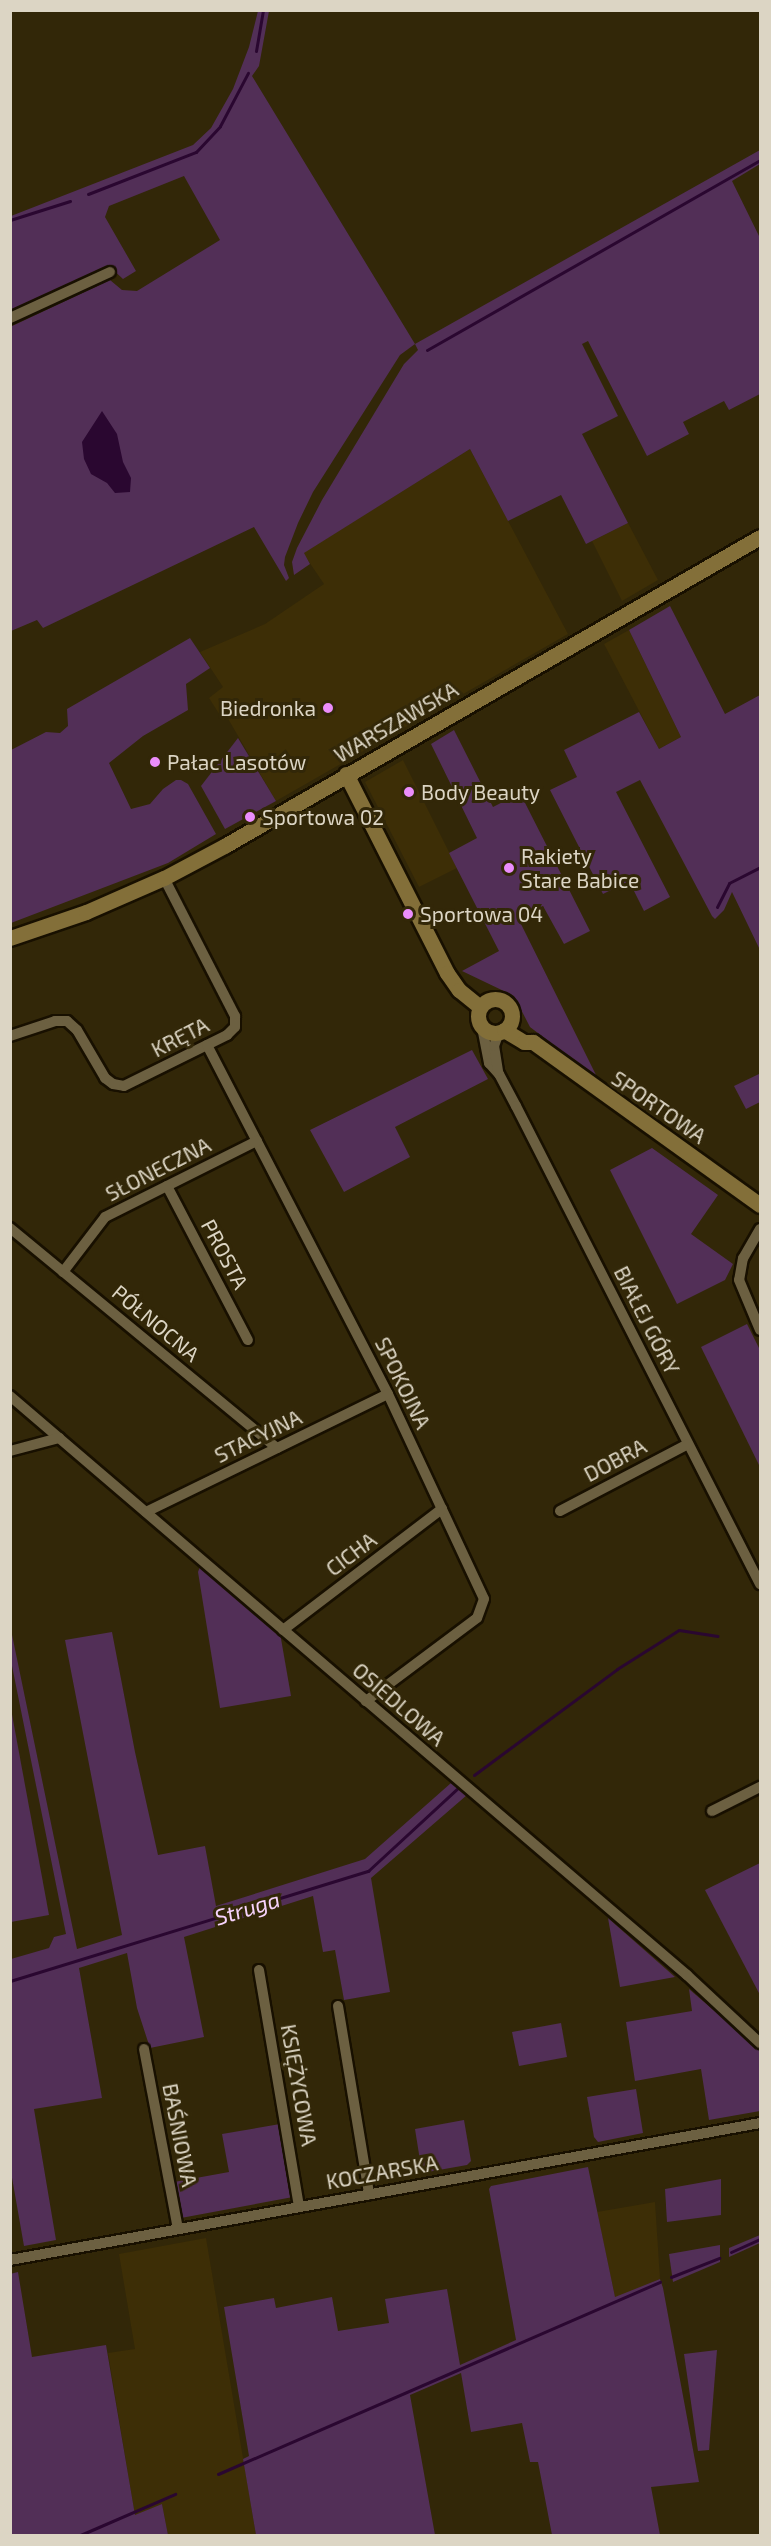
<!DOCTYPE html>
<html>
<head>
<meta charset="utf-8">
<style>
  body { margin:0 }
  #map { position:relative; width:771px; height:2546px; overflow:hidden; background:#322708; font-family:"Exo 2",sans-serif }
  div>[style] { position:absolute }
  .built>* { inset:0; background:#3d2e06 }
  .green>* { inset:0; background:#522f57 }
  .water>* { inset:0; background:#2a0730 }
  .stream>* { height:3px; margin:-1.5px; padding:0 1.5px; transform-origin:1.5px; border-radius:1.5px; background:#2a0730 }
  .roads { filter:drop-shadow(2px 0 #181000) drop-shadow(-2px 0 #181000) drop-shadow(0 2px #181000) drop-shadow(0 -2px #181000) }
  .street>* { height:10px; margin:-5px; padding:0 5px; transform-origin:5px; border-radius:5px; background:#6c6041 }
  .secondary>* { height:15px; margin:-7.5px; padding:0 7.5px; transform-origin:7.5px; border-radius:7.5px; background:#836f39 }
  .secondary>.ring { margin:-7.5px; padding:0; box-sizing:content-box; background:none; border:15px solid #836f39; border-radius:50% }
  .dots>* { width:16px; height:16px; translate:-50% -50%; box-sizing:border-box; border:3px solid #322708; border-radius:50% }
  span { translate:-50% -50%; white-space:nowrap; text-align:center; line-height:1.15; -webkit-text-stroke:6px #322708; paint-order:stroke }
  .poi-label { font-size:21px; color:#dcd5c4 }
  .right { translate:-100% -50%; text-align:right }
  .left { translate:0 -50%; text-align:left }
  .street-label { font-size:21px; color:#dcd5c4 }
  .water-label { font-size:22px; color:#f7d3fc; font-style:italic }
  .frame { position:absolute; inset:0; border:12px solid #dcd5c4; pointer-events:none }
</style>
</head>
<body>
<div id="map">
  <div class="built">
    <i style="clip-path:polygon(470px 449px,568px 634px,276px 801px,227px 717px,223px 720px,209px 698px,223px 687px,200px 652px,265px 624px,324px 584px,303px 553px)"></i>
    <i style="clip-path:polygon(628px 523px,658px 580px,622px 601px,592px 541px)"></i>
    <i style="clip-path:polygon(629px 630px,681px 737px,659px 749px,604px 644px)"></i>
    <i style="clip-path:polygon(403px 760px,457px 868px,419px 887px,365px 782px)"></i>
    <i style="clip-path:polygon(655px 2202px,660px 2279px,615px 2298px,597px 2212px)"></i>
    <i style="clip-path:polygon(206px 2238px,256px 2535px,168px 2535px,162px 2504px,135px 2516px,108px 2353px,135px 2349px,119px 2254px)"></i>
  </div>
  <div class="green">
    <i style="clip-path:polygon(258px 11px,269px 11px,259px 66px,252px 76px,415px 344px,760px 150px,760px 164px,732px 181px,760px 238px,760px 394px,729px 410px,724px 401px,683px 422px,689px 434px,647px 456px,588px 341px,582px 344px,618px 416px,582px 434px,628px 523px,586px 544px,561px 495px,508px 521px,470px 449px,304px 553px,310px 564px,294px 575px,292px 562px,297px 548px,322px 500px,404px 364px,418px 350px,415px 344px,400px 355px,313px 492px,298px 523px,285px 557px,284px 565px,289px 578px,286px 581px,254px 527px,43px 628px,37px 620px,11px 631px,10px 327px,110px 280px,122px 290px,137px 291px,220px 240px,184px 176px,109px 206px,105px 217px,136px 271px,123px 279px,109px 266px,11px 310px,11px 216px,193px 145px,211px 128px,233px 89px,249px 47px)"></i>
    <i style="clip-path:polygon(670px 606px,725px 714px,760px 695px,760px 950px,732px 892px,724px 910px,715px 919px,712px 916px,640px 780px,616px 792px,670px 897px,644px 911px,629px 881px,603px 894px,550px 790px,577px 777px,564px 750px,639px 712px,659px 749px,681px 737px,629px 630px)"></i>
    <i style="clip-path:polygon(190px 638px,210px 668px,186px 684px,188px 710px,143px 736px,109px 763px,131px 809px,150px 804px,163px 789px,176px 780px,181px 780px,188px 784px,216px 834px,168px 863px,11px 923px,11px 750px,46px 732px,60px 733px,68px 726px,67px 709px)"></i>
    <i style="clip-path:polygon(454px 730px,493px 807px,520px 793px,590px 931px,564px 944px,543px 906px,518px 918px,598px 1079px,530px 1027px,514px 996px,462px 971px,499px 951px,449px 853px,477px 838px,431px 744px)"></i>
    <i style="clip-path:polygon(238px 738px,276px 801px,225px 829px,201px 786px)"></i>
    <i style="clip-path:polygon(472px 1050px,488px 1079px,395px 1127px,410px 1157px,344px 1192px,310px 1130px)"></i>
    <i style="clip-path:polygon(759px 1074px,760px 1102px,746px 1109px,734px 1086px)"></i>
    <i style="clip-path:polygon(652px 1148px,718px 1195px,691px 1234px,733px 1264px,725px 1280px,677px 1304px,610px 1170px)"></i>
    <i style="clip-path:polygon(747px 1324px,760px 1350px,760px 1467px,701px 1347px)"></i>
    <i style="clip-path:polygon(201px 1564px,280px 1633px,291px 1696px,220px 1708px,198px 1572px)"></i>
    <i style="clip-path:polygon(10px 1625px,77px 1949px,122px 1935px,65px 1640px,112px 1632px,135px 1752px,158px 1855px,205px 1846px,216px 1906px,365px 1859px,451px 1783px,467px 1795px,371px 1878px,390px 1992px,344px 2000px,335px 1950px,323px 1952px,313px 1896px,184px 1937px,204px 2037px,150px 2048px,137px 2008px,127px 1953px,79px 1968px,102px 2098px,34px 2109px,56px 2240px,24px 2246px,11px 2172px,11px 1959px,49px 1948px,54px 1937px,66px 1934px,11px 1661px)"></i>
    <i style="clip-path:polygon(11px 1709px,49px 1915px,11px 1922px,10px 1922px)"></i>
    <i style="clip-path:polygon(760px 1863px,760px 1995px,705px 1890px)"></i>
    <i style="clip-path:polygon(608px 1918px,675px 1977px,620px 1987px)"></i>
    <i style="clip-path:polygon(689px 1989px,760px 2050px,760px 2111px,709px 2120px,701px 2069px,635px 2081px,626px 2022px,692px 2011px)"></i>
    <i style="clip-path:polygon(561px 2023px,567px 2057px,519px 2066px,512px 2032px)"></i>
    <i style="clip-path:polygon(636px 2089px,643px 2133px,598px 2142px,594px 2137px,587px 2097px)"></i>
    <i style="clip-path:polygon(464px 2120px,471px 2161px,467px 2165px,422px 2173px,415px 2129px)"></i>
    <i style="clip-path:polygon(280px 2124px,293px 2197px,181px 2218px,174px 2182px,229px 2172px,222px 2134px)"></i>
    <i style="clip-path:polygon(588px 2167px,615px 2297px,660px 2279px,663px 2288px,699px 2482px,651px 2487px,660px 2535px,552px 2535px,538px 2462px,530px 2462px,522px 2423px,471px 2432px,461px 2373px,410px 2395px,435px 2535px,256px 2535px,243px 2459px,249px 2456px,224px 2307px,274px 2298px,276px 2308px,332px 2297px,338px 2331px,389px 2323px,385px 2299px,447px 2289px,460px 2365px,516px 2340px,489px 2189px,491px 2186px)"></i>
    <i style="clip-path:polygon(721px 2179px,721px 2215px,667px 2222px,665px 2189px)"></i>
    <i style="clip-path:polygon(760px 2235px,760px 2243px,729px 2257px,729px 2248px)"></i>
    <i style="clip-path:polygon(720px 2245px,720px 2262px,673px 2282px,669px 2254px)"></i>
    <i style="clip-path:polygon(18px 2272px,32px 2357px,106px 2345px,135px 2515px,162px 2504px,168px 2535px,11px 2535px,10px 2274px)"></i>
    <i style="clip-path:polygon(717px 2350px,709px 2450px,698px 2451px,684px 2354px)"></i>
  </div>
  <div class="water">
    <i style="clip-path:polygon(102px 411px,117px 434px,123px 462px,131px 478px,130px 492px,115px 493px,107px 483px,91px 474px,84px 459px,82px 442px)"></i>
  </div>
  <div class="stream">
    <i style="left:256px;top:51px;width:42px;rotate:-80.3deg"></i>
    <i style="left:88px;top:194px;width:116px;rotate:-21.3deg"></i>
    <i style="left:196px;top:152px;width:35px;rotate:-47deg"></i>
    <i style="left:220px;top:126px;width:60px;rotate:-62.2deg"></i>
    <i style="left:10px;top:220px;width:63px;rotate:-17.6deg"></i>
    <i style="left:427px;top:350px;width:383px;rotate:-29.7deg"></i>
    <i style="left:717px;top:907px;width:27px;rotate:-63deg"></i>
    <i style="left:729px;top:883px;width:35px;rotate:-27deg"></i>
    <i style="left:474px;top:1775px;width:178px;rotate:-36.5deg"></i>
    <i style="left:617px;top:1669px;width:73px;rotate:-32.2deg"></i>
    <i style="left:679px;top:1630px;width:39px;rotate:9deg"></i>
    <i style="left:10px;top:1981px;width:375px;rotate:-17.1deg"></i>
    <i style="left:368px;top:1871px;width:121px;rotate:-42.7deg"></i>
    <i style="left:731px;top:2252px;width:32px;rotate:-24deg"></i>
    <i style="left:671px;top:2277px;width:52px;rotate:-21.6deg"></i>
    <i style="left:218px;top:2474px;width:482px;rotate:-23.5deg"></i>
    <i style="left:78px;top:2536px;width:106px;rotate:-23.4deg"></i>
  </div>
  <div class="roads">
    <div class="street">
      <i style="left:10px;top:318px;width:110px;rotate:-24.7deg"></i>
      <i style="left:482px;top:1027px;width:37px;rotate:79deg"></i>
      <i style="left:489px;top:1063px;width:15px;rotate:48deg"></i>
      <i style="left:499px;top:1074px;width:36px;rotate:62deg"></i>
      <i style="left:516px;top:1106px;width:537px;rotate:62.96deg"></i>
      <i style="left:10px;top:1036px;width:47px;rotate:-18.4deg"></i>
      <i style="left:55px;top:1021px;width:12px"></i>
      <i style="left:67px;top:1021px;width:13px;rotate:42deg"></i>
      <i style="left:77px;top:1030px;width:56px;rotate:59.7deg"></i>
      <i style="left:105px;top:1078px;width:10px;rotate:37deg"></i>
      <i style="left:113px;top:1084px;width:11px;rotate:10deg"></i>
      <i style="left:124px;top:1086px;width:115px;rotate:-26.3deg"></i>
      <i style="left:227px;top:1035px;width:11px;rotate:-45deg"></i>
      <i style="left:235px;top:1027px;width:11px;rotate:-90deg"></i>
      <i style="left:235px;top:1016px;width:155px;rotate:-117.2deg"></i>
      <i style="left:207px;top:1045px;width:393px;rotate:62.6deg"></i>
      <i style="left:388px;top:1394px;width:226px;rotate:64.9deg"></i>
      <i style="left:484px;top:1599px;width:20px;rotate:110deg"></i>
      <i style="left:477px;top:1618px;width:139px;rotate:143.2deg"></i>
      <i style="left:498px;top:1071px;width:25px;rotate:-99deg"></i>
      <i style="left:494px;top:1046px;width:15px;rotate:-70deg"></i>
      <i style="left:167px;top:1186px;width:174px;rotate:62.3deg"></i>
      <i style="left:10px;top:1228px;width:346px;rotate:39.5deg"></i>
      <i style="left:760px;top:1229px;width:34px;rotate:120deg"></i>
      <i style="left:743px;top:1258px;width:22px;rotate:100deg"></i>
      <i style="left:739px;top:1280px;width:54px;rotate:67.2deg"></i>
      <i style="left:63px;top:1272px;width:69px;rotate:-52.6deg"></i>
      <i style="left:105px;top:1217px;width:170px;rotate:-26.6deg"></i>
      <i style="left:10px;top:1396px;width:891px;rotate:40.54deg"></i>
      <i style="left:687px;top:1975px;width:100px;rotate:43deg"></i>
      <i style="left:10px;top:1451px;width:51px;rotate:-14.9deg"></i>
      <i style="left:560px;top:1511px;width:144px;rotate:-27.6deg"></i>
      <i style="left:146px;top:1512px;width:269px;rotate:-26deg"></i>
      <i style="left:283px;top:1630px;width:200px;rotate:-37.3deg"></i>
      <i style="left:712px;top:1811px;width:54px;rotate:-26.6deg"></i>
      <i style="left:259px;top:1970px;width:240px;rotate:80.4deg"></i>
      <i style="left:338px;top:2006px;width:191px;rotate:80.6deg"></i>
      <i style="left:144px;top:2049px;width:183px;rotate:79.3deg"></i>
      <i style="left:10px;top:2260px;width:762px;rotate:-10.35deg"></i>
    </div>
    <div class="secondary">
      <i style="left:346px;top:774px;width:223px;rotate:63.1deg"></i>
      <i style="left:447px;top:973px;width:21px;rotate:55deg"></i>
      <i style="left:459px;top:990px;width:27px;rotate:39deg"></i>
      <i style="left:10px;top:938px;width:80px;rotate:-18.9deg"></i>
      <i style="left:86px;top:912px;width:85px;rotate:-23.6deg"></i>
      <i style="left:164px;top:878px;width:70px;rotate:-28deg"></i>
      <i style="left:226px;top:845px;width:616px;rotate:-29.98deg"></i>
      <i class="ring" style="left:478px;top:999px;width:19px;height:19px"></i>
      <i style="left:504px;top:1030px;width:23px;rotate:31deg"></i>
      <i style="left:524px;top:1042px;width:9px"></i>
      <i style="left:533px;top:1042px;width:279px;rotate:35.7deg"></i>
    </div>
  </div>
  <div class="dots">
    <i style="left:328px;top:708px;background:#eb8dfb"></i>
    <i style="left:155px;top:762px;background:#eb8dfb"></i>
    <i style="left:409px;top:792px;background:#eb8dfb"></i>
    <i style="left:250px;top:817px;background:#eb8dfb"></i>
    <i style="left:509px;top:868px;background:#eb8dfb"></i>
    <i style="left:408px;top:914px;background:#eb8dfb"></i>
  </div>
  <div class="poi-label">
    <span class="right" style="left:316px;top:708px">Biedronka</span>
    <span class="left" style="left:167px;top:762px">Pałac Lasotów</span>
    <span class="left" style="left:421px;top:792px">Body Beauty</span>
    <span class="left" style="left:262px;top:817px">Sportowa 02</span>
    <span class="left" style="left:521px;top:868px">Rakiety<br>Stare Babice</span>
    <span class="left" style="left:420px;top:914px">Sportowa 04</span>
  </div>
  <div class="street-label">
    <span style="left:396px;top:722px;rotate:-30deg">WARSZAWSKA</span>
    <span style="left:180px;top:1037px;rotate:-27deg">KRĘTA</span>
    <span style="left:659px;top:1107px;rotate:35deg">SPORTOWA</span>
    <span style="left:158px;top:1169px;rotate:-27deg">SŁONECZNA</span>
    <span style="left:225px;top:1254px;rotate:62deg">PROSTA</span>
    <span style="left:647px;top:1320px;rotate:63deg">BIAŁEJ GÓRY</span>
    <span style="left:156px;top:1323px;rotate:40deg">PÓŁNOCNA</span>
    <span style="left:403px;top:1383px;rotate:64deg">SPOKOJNA</span>
    <span style="left:258px;top:1436px;rotate:-26deg">STACYJNA</span>
    <span style="left:615px;top:1460px;rotate:-28deg">DOBRA</span>
    <span style="left:351px;top:1554px;rotate:-37deg">CICHA</span>
    <span style="left:399px;top:1704px;rotate:41deg">OSIEDLOWA</span>
    <span style="left:299px;top:2085px;rotate:80deg">KSIĘŻYCOWA</span>
    <span style="left:180px;top:2135px;rotate:79deg">BAŚNIOWA</span>
    <span style="left:382px;top:2172px;rotate:-10deg">KOCZARSKA</span>
  </div>
  <div class="water-label">
    <span style="left:247px;top:1908px;rotate:-17deg">Struga</span>
  </div>
  <div class="frame"></div>
</div>
</body>
</html>
